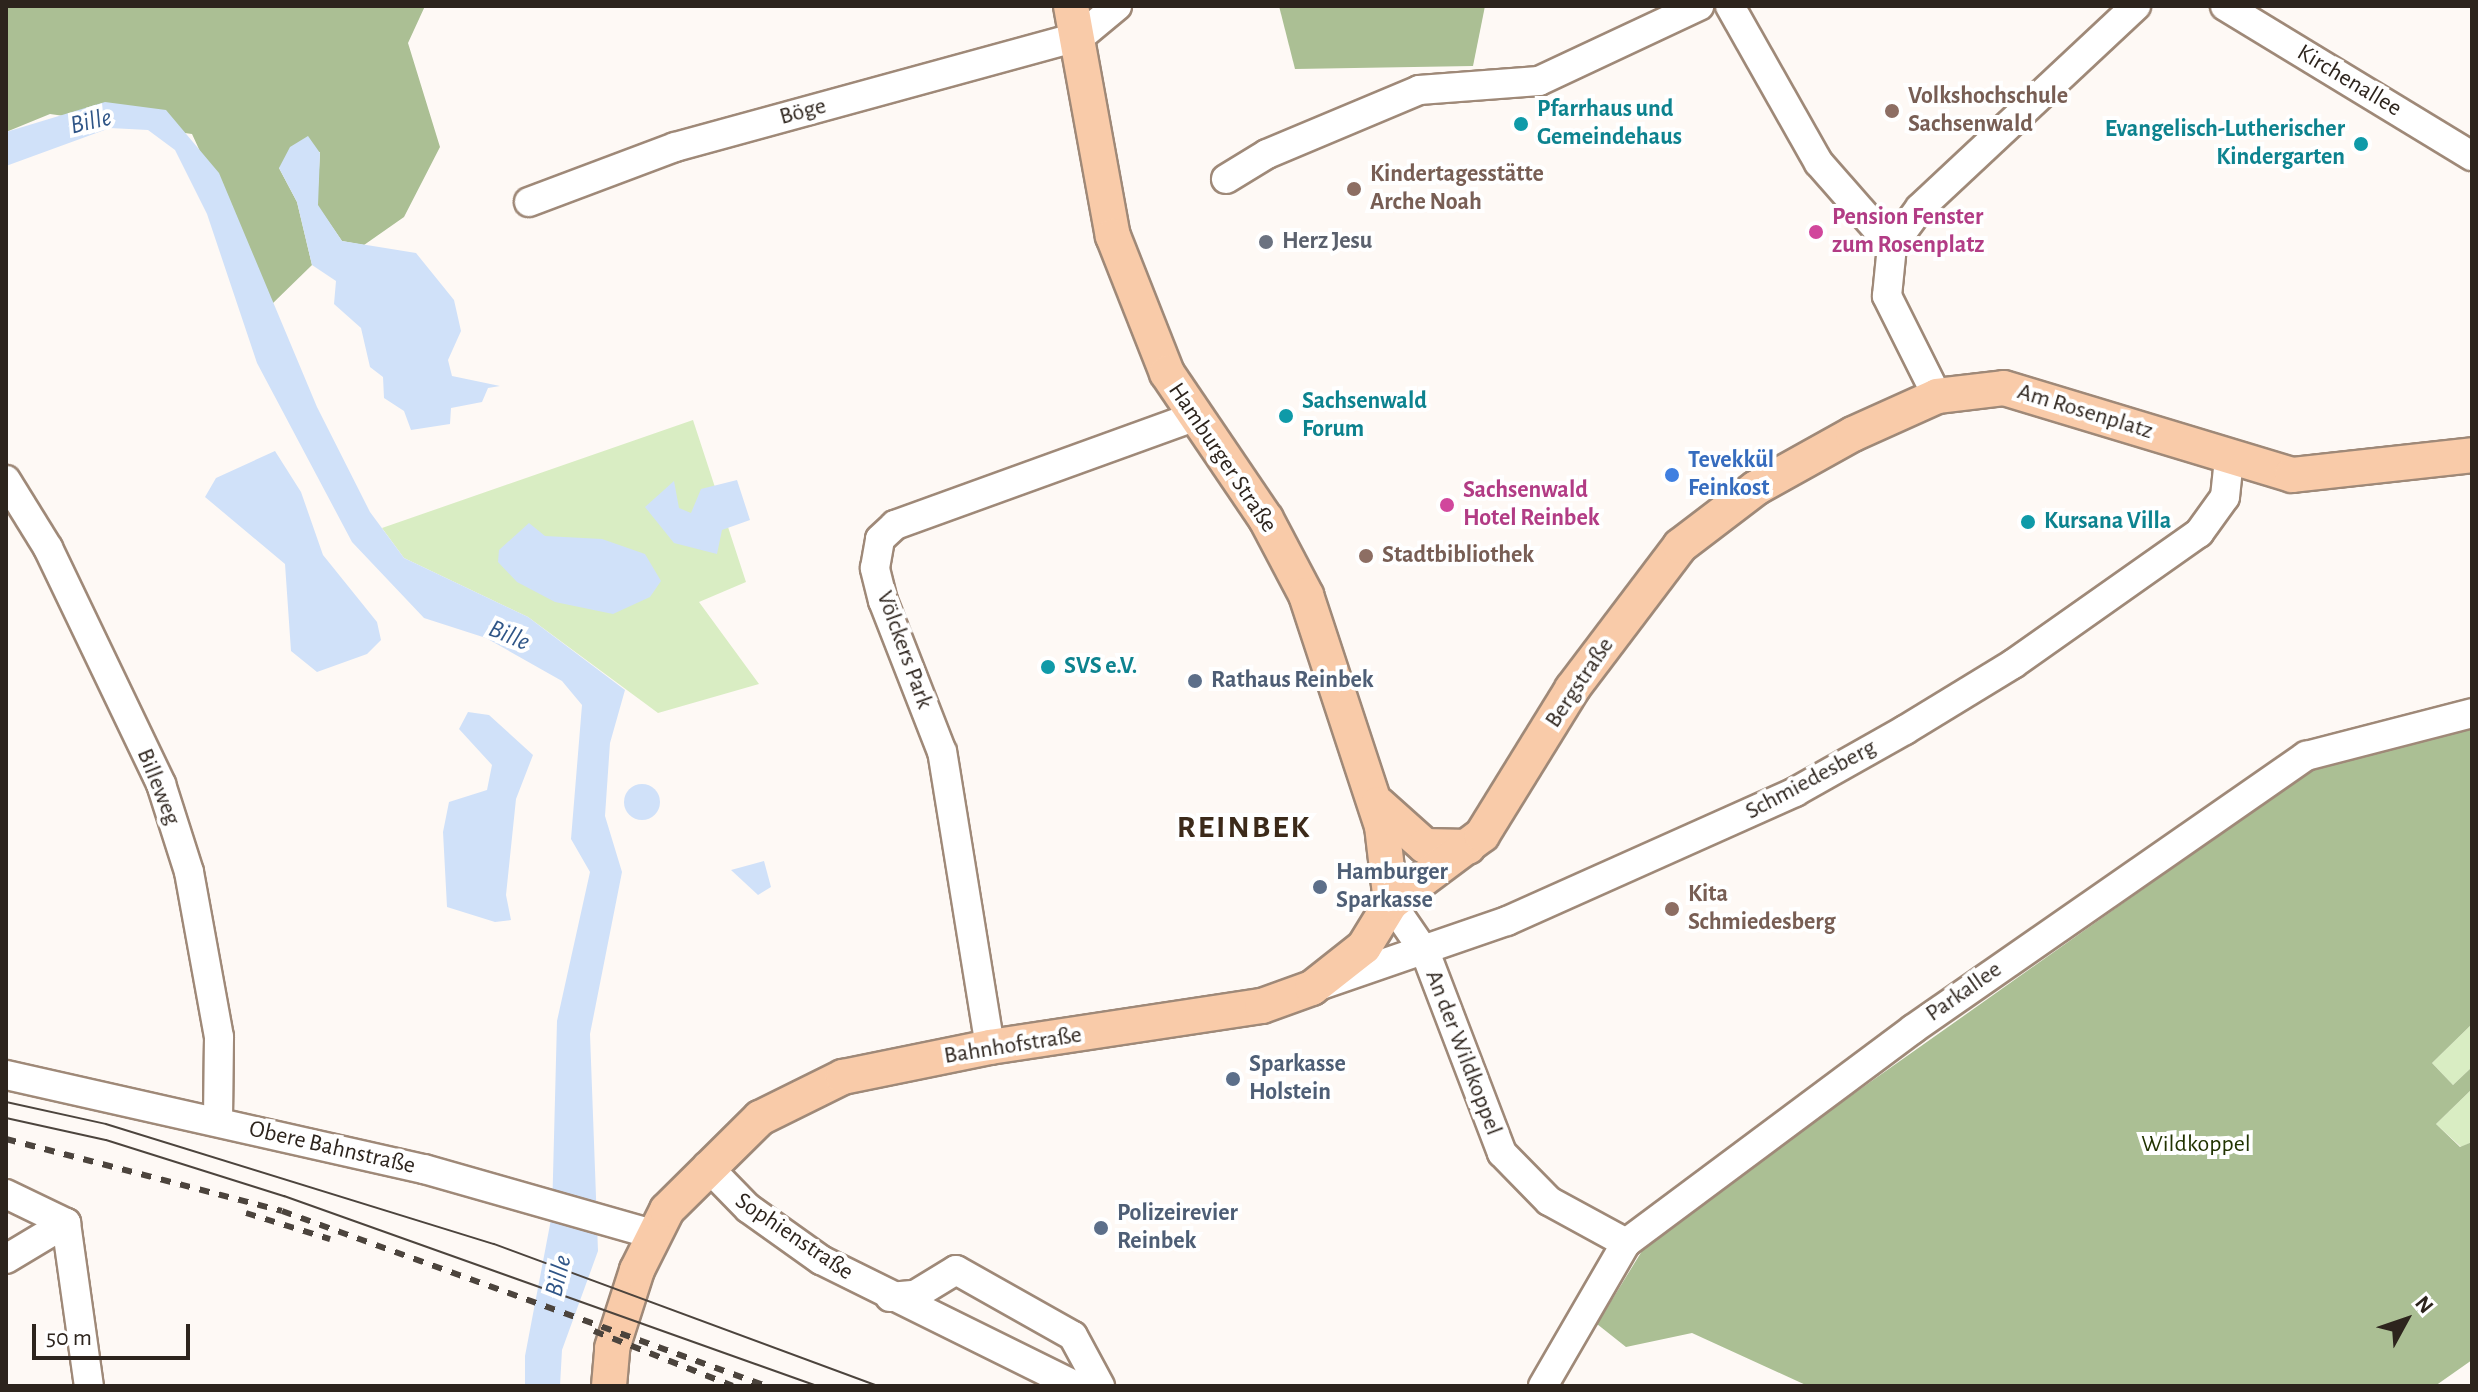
<!DOCTYPE html>
<html>
<head>
<meta charset="utf-8">
<style>
  body { margin:0 }
  #map { position:relative; width:2478px; height:1392px; overflow:hidden; background:#fef9f5; font-family:"Alegreya Sans",sans-serif }
  div>[style] { position:absolute }
  .green>* { inset:0; background:#d9edc3 }
  .forest>* { inset:0; background:#abbf94 }
  .water>* { inset:0; background:#d0e1f9 }
  .round { border-radius:50% }
  .roads { filter:drop-shadow(2px 0 #9f8978) drop-shadow(-2px 0 #9f8978) drop-shadow(0 2px #9f8978) drop-shadow(0 -2px #9f8978) }
  .minor>* { height:28px; margin:-14px; padding:0 14px; transform-origin:14px; border-radius:14px; background:#fff }
  .major>* { height:34px; margin:-17px; padding:0 17px; transform-origin:17px; border-radius:17px; background:#f9cba9 }
  .tram>* { height:2px; margin:-1px; padding:0 1px; transform-origin:1px; border-radius:1px; background:#4c443d }
  .rail>* { height:6px; margin-top:-3px; transform-origin:0; background:repeating-linear-gradient(90deg,#4c443d 0 10px,transparent 0 20px) }
  .dots>* { width:22px; height:22px; translate:-50% -50%; box-sizing:border-box; border:4px solid #fff; border-radius:50% }
  span { translate:-50% -50%; white-space:nowrap; text-align:center; line-height:1.15; -webkit-text-stroke:8px #fff; paint-order:stroke }
  .street-label { font-size:24px; color:#2d241d }
  .education-label { font-size:24px; color:#785e54; font-weight:700 }
  .left { translate:0 -50%; text-align:left }
  .culture-label { font-size:24px; color:#0d838f; font-weight:700 }
  .right { translate:-100% -50%; text-align:right }
  .hotel-label { font-size:24px; color:#b23c85; font-weight:700 }
  .worship-label { font-size:24px; color:#5b616d; font-weight:700 }
  .shop-label { font-size:24px; color:#366cbe; font-weight:700 }
  .service-label { font-size:24px; color:#4e5e75; font-weight:700 }
  .park-label { font-size:24px; color:#213301 }
  .water-label { font-size:26px; color:#2f5587; font-style:italic }
  .district-label { font-size:32px; color:#3c2a1a; font-weight:700; letter-spacing:2px }
  .frame { position:absolute; inset:0; border:8px solid #2d241d; pointer-events:none }
  .north { position:absolute; left:2366px; top:1280px; width:80px; height:80px; -webkit-text-stroke:6px #fff; paint-order:stroke; rotate:50deg; font-size:22px; font-weight:700; line-height:32px; text-align:center; color:#2d241d }
  .north::after { content:''; display:block; margin:auto; width:28px; height:36px; background:#2d241d; clip-path:polygon(50% 0,100% 100%,50% 72%,0 100%) }
  .scale { position:absolute; left:32px; top:1324px; width:158px; height:36px; box-sizing:border-box; border:4px solid #2d241d; border-top:0; padding-left:10px; font-size:24px; line-height:28px; white-space:nowrap; color:#2d241d; -webkit-text-stroke:6px #fff; paint-order:stroke }
</style>
</head>
<body>
<div id="map">
  <div class="green">
    <i style="clip-path:polygon(693px 420px,746px 582px,699px 602px,759px 684px,658px 713px,528px 617px,404px 558px,382px 528px)"></i>
    <i style="clip-path:polygon(2472px 1024px,2472px 1067px,2453px 1085px,2432px 1063px)"></i>
    <i style="clip-path:polygon(2472px 1089px,2472px 1142px,2461px 1147px,2436px 1124px)"></i>
  </div>
  <div class="forest">
    <i style="clip-path:polygon(6px 6px,425px 6px,408px 43px,440px 147px,404px 217px,364px 245px,342px 241px,317px 205px,320px 152px,279px 168px,297px 202px,312px 265px,271px 305px,192px 134px,50px 114px,6px 132px)"></i>
    <i style="clip-path:polygon(1279px 6px,1485px 6px,1473px 66px,1295px 69px)"></i>
    <i style="clip-path:polygon(2472px 729px,2472px 1024px,2432px 1063px,2453px 1085px,2472px 1067px,2472px 1089px,2436px 1124px,2460px 1147px,2472px 1142px,2472px 1360px,2435px 1386px,1808px 1386px,1692px 1333px,1626px 1347px,1597px 1324px,1650px 1238px,2311px 770px)"></i>
  </div>
  <div class="water">
    <i style="clip-path:polygon(105px 102px,166px 110px,219px 173px,317px 407px,370px 512px,404px 558px,528px 617px,625px 690px,610px 743px,605px 816px,622px 872px,590px 1034px,598px 1251px,562px 1350px,560px 1386px,525px 1386px,525px 1356px,552px 1214px,557px 1021px,590px 872px,571px 839px,582px 705px,562px 681px,486px 638px,424px 618px,352px 542px,257px 363px,207px 214px,175px 150px,148px 130px,110px 128px,6px 166px,6px 132px)"></i>
    <i style="clip-path:polygon(308px 136px,320px 153px,318px 205px,342px 241px,416px 253px,454px 300px,461px 331px,448px 360px,452px 376px,500px 386px,488px 388px,482px 402px,451px 408px,450px 424px,411px 430px,404px 411px,384px 398px,383px 377px,370px 367px,361px 328px,334px 304px,336px 281px,312px 265px,297px 202px,279px 168px,290px 147px)"></i>
    <i style="clip-path:polygon(275px 451px,301px 492px,323px 555px,377px 622px,381px 640px,367px 654px,317px 672px,291px 651px,285px 564px,205px 497px,216px 478px)"></i>
    <i style="clip-path:polygon(737px 480px,750px 520px,722px 530px,717px 554px,674px 543px,645px 507px,674px 481px,679px 508px,691px 513px,701px 489px)"></i>
    <i style="clip-path:polygon(529px 523px,545px 536px,602px 539px,645px 554px,661px 581px,650px 597px,613px 614px,555px 602px,517px 582px,498px 562px,499px 550px)"></i>
    <i style="clip-path:polygon(468px 712px,489px 715px,533px 755px,516px 799px,506px 895px,511px 920px,495px 922px,447px 907px,443px 832px,449px 802px,487px 790px,492px 765px,459px 729px)"></i>
    <i class="round" style="left:624px;top:784px;width:36px;height:36px"></i>
    <i style="clip-path:polygon(764px 861px,771px 887px,758px 895px,731px 870px)"></i>
  </div>
  <div class="roads">
    <div class="minor">
      <i style="left:1730px;top:6px;width:180px;rotate:60.5deg"></i>
      <i style="left:1819px;top:163px;width:111px;rotate:48.7deg"></i>
      <i style="left:2225px;top:6px;width:289px;rotate:31.3deg"></i>
      <i style="left:1226px;top:179px;width:48px;rotate:-31.4deg"></i>
      <i style="left:1267px;top:154px;width:165px;rotate:-22.8deg"></i>
      <i style="left:1419px;top:90px;width:120px;rotate:-4.3deg"></i>
      <i style="left:1539px;top:81px;width:177px;rotate:-25.1deg"></i>
      <i style="left:529px;top:202px;width:156px;rotate:-20.6deg"></i>
      <i style="left:675px;top:147px;width:421px;rotate:-15.3deg"></i>
      <i style="left:1081px;top:36px;width:47px;rotate:-39.8deg"></i>
      <i style="left:1937px;top:396px;width:112px;rotate:-116.6deg"></i>
      <i style="left:1887px;top:296px;width:50px;rotate:-84.3deg"></i>
      <i style="left:1892px;top:246px;width:47px;rotate:-53.6deg"></i>
      <i style="left:1920px;top:208px;width:296px;rotate:-43.1deg"></i>
      <i style="left:6px;top:480px;width:80px;rotate:58.3deg"></i>
      <i style="left:48px;top:548px;width:262px;rotate:64.4deg"></i>
      <i style="left:161px;top:784px;width:92px;rotate:72.3deg"></i>
      <i style="left:189px;top:872px;width:168px;rotate:79.7deg"></i>
      <i style="left:219px;top:1037px;width:85px;rotate:90.7deg"></i>
      <i style="left:1391px;top:903px;width:62px;rotate:55.5deg"></i>
      <i style="left:1426px;top:954px;width:213px;rotate:69.1deg"></i>
      <i style="left:1502px;top:1153px;width:67px;rotate:45.6deg"></i>
      <i style="left:1549px;top:1201px;width:88px;rotate:28.6deg"></i>
      <i style="left:1321px;top:985px;width:197px;rotate:-19deg"></i>
      <i style="left:1507px;top:921px;width:316px;rotate:-24.1deg"></i>
      <i style="left:1795px;top:792px;width:126px;rotate:-29.4deg"></i>
      <i style="left:1905px;top:730px;width:127px;rotate:-31.4deg"></i>
      <i style="left:2013px;top:664px;width:228px;rotate:-35.2deg"></i>
      <i style="left:2199px;top:533px;width:44px;rotate:-54.2deg"></i>
      <i style="left:2225px;top:497px;width:36px;rotate:-84deg"></i>
      <i style="left:990px;top:1047px;width:299px;rotate:-99.2deg"></i>
      <i style="left:942px;top:752px;width:162px;rotate:-111.3deg"></i>
      <i style="left:883px;top:601px;width:34px;rotate:-104deg"></i>
      <i style="left:875px;top:568px;width:29px;rotate:-80deg"></i>
      <i style="left:880px;top:539px;width:21px;rotate:-43deg"></i>
      <i style="left:895px;top:525px;width:318px;rotate:-19.9deg"></i>
      <i style="left:6px;top:1075px;width:428px;rotate:12.7deg"></i>
      <i style="left:424px;top:1169px;width:241px;rotate:15.9deg"></i>
      <i style="left:707px;top:1166px;width:59px;rotate:45.7deg"></i>
      <i style="left:748px;top:1208px;width:90px;rotate:35.5deg"></i>
      <i style="left:821px;top:1260px;width:284px;rotate:26.3deg"></i>
      <i style="left:6px;top:1194px;width:67px;rotate:25.8deg"></i>
      <i style="left:66px;top:1223px;width:165px;rotate:82deg"></i>
      <i style="left:6px;top:1259px;width:70px;rotate:-31deg"></i>
      <i style="left:890px;top:1297px;width:25px;rotate:-5deg"></i>
      <i style="left:915px;top:1295px;width:48px;rotate:-31.4deg"></i>
      <i style="left:956px;top:1270px;width:134px;rotate:29.4deg"></i>
      <i style="left:1073px;top:1336px;width:57px;rotate:61.6deg"></i>
      <i style="left:1543px;top:1386px;width:165px;rotate:-59.9deg"></i>
      <i style="left:1626px;top:1243px;width:358px;rotate:-36.7deg"></i>
      <i style="left:1913px;top:1029px;width:479px;rotate:-34.8deg"></i>
      <i style="left:2306px;top:756px;width:171px;rotate:-14.5deg"></i>
    </div>
    <div class="major">
      <i style="left:1071px;top:6px;width:234px;rotate:79.7deg"></i>
      <i style="left:1113px;top:236px;width:147px;rotate:68.5deg"></i>
      <i style="left:1167px;top:373px;width:176px;rotate:55.9deg"></i>
      <i style="left:1266px;top:519px;width:86px;rotate:62.2deg"></i>
      <i style="left:1306px;top:595px;width:243px;rotate:71.8deg"></i>
      <i style="left:1382px;top:826px;width:78px;rotate:83.3deg"></i>
      <i style="left:1378px;top:804px;width:63px;rotate:41.8deg"></i>
      <i style="left:1425px;top:846px;width:43px;rotate:1.3deg"></i>
      <i style="left:609px;top:1386px;width:38px;rotate:-85deg"></i>
      <i style="left:612px;top:1348px;width:82px;rotate:-72.2deg"></i>
      <i style="left:637px;top:1270px;width:67px;rotate:-63.4deg"></i>
      <i style="left:667px;top:1210px;width:131px;rotate:-44.7deg"></i>
      <i style="left:760px;top:1118px;width:93px;rotate:-26.3deg"></i>
      <i style="left:843px;top:1077px;width:150px;rotate:-11.5deg"></i>
      <i style="left:990px;top:1047px;width:275px;rotate:-8.6deg"></i>
      <i style="left:1262px;top:1006px;width:53px;rotate:-19.8deg"></i>
      <i style="left:1312px;top:988px;width:66px;rotate:-38.3deg"></i>
      <i style="left:1364px;top:947px;width:52px;rotate:-58.5deg"></i>
      <i style="left:1391px;top:903px;width:114px;rotate:-36.8deg"></i>
      <i style="left:1482px;top:835px;width:172px;rotate:-58.3deg"></i>
      <i style="left:1572px;top:689px;width:179px;rotate:-52.9deg"></i>
      <i style="left:1680px;top:546px;width:96px;rotate:-37.3deg"></i>
      <i style="left:1756px;top:488px;width:111px;rotate:-29.1deg"></i>
      <i style="left:1853px;top:434px;width:92px;rotate:-24.3deg"></i>
      <i style="left:1937px;top:396px;width:67px;rotate:-6.8deg"></i>
      <i style="left:2004px;top:388px;width:301px;rotate:16.8deg"></i>
      <i style="left:2292px;top:475px;width:181px;rotate:-6.3deg"></i>
    </div>
  </div>
  <div class="tram">
    <i style="left:6px;top:1102px;width:102px;rotate:12.4deg"></i>
    <i style="left:106px;top:1124px;width:406px;rotate:17.2deg"></i>
    <i style="left:494px;top:1244px;width:409px;rotate:20.3deg"></i>
    <i style="left:6px;top:1118px;width:102px;rotate:12.4deg"></i>
    <i style="left:106px;top:1140px;width:187px;rotate:17.5deg"></i>
    <i style="left:284px;top:1196px;width:566px;rotate:19.62deg"></i>
  </div>
  <div class="rail">
    <i style="left:6px;top:1139px;width:285px;rotate:14.6deg"></i>
    <i style="left:282px;top:1211px;width:515px;rotate:19.88deg"></i>
    <i style="left:246px;top:1213px;width:88px;rotate:17.2deg"></i>
    <i style="left:594px;top:1331px;width:149px;rotate:21.6deg"></i>
  </div>
  <div class="dots">
    <i style="left:1892px;top:111px;background:#8d6e63"></i>
    <i style="left:1521px;top:124px;background:#0f9aa8"></i>
    <i style="left:2361px;top:144px;background:#0f9aa8"></i>
    <i style="left:1354px;top:189px;background:#8d6e63"></i>
    <i style="left:1816px;top:232px;background:#d1479c"></i>
    <i style="left:1266px;top:242px;background:#6b7280"></i>
    <i style="left:1286px;top:416px;background:#0f9aa8"></i>
    <i style="left:1672px;top:475px;background:#3f7fe0"></i>
    <i style="left:1447px;top:505px;background:#d1479c"></i>
    <i style="left:2028px;top:522px;background:#0f9aa8"></i>
    <i style="left:1366px;top:556px;background:#8d6e63"></i>
    <i style="left:1048px;top:667px;background:#0f9aa8"></i>
    <i style="left:1195px;top:681px;background:#5c6f8a"></i>
    <i style="left:1320px;top:887px;background:#5c6f8a"></i>
    <i style="left:1672px;top:909px;background:#8d6e63"></i>
    <i style="left:1233px;top:1079px;background:#5c6f8a"></i>
    <i style="left:1101px;top:1228px;background:#5c6f8a"></i>
  </div>
  <div class="street-label">
    <span style="left:2349px;top:81px;rotate:31deg">Kirchenallee</span>
    <span style="left:803px;top:112px;rotate:-15deg">Böge</span>
    <span style="left:2085px;top:412px;rotate:17deg">Am Rosenplatz</span>
    <span style="left:1222px;top:458px;rotate:56deg">Hamburger Straße</span>
    <span style="left:904px;top:650px;rotate:70deg">Völckers Park</span>
    <span style="left:1580px;top:683px;rotate:-56deg">Bergstraße</span>
    <span style="left:1811px;top:780px;rotate:-28deg">Schmiedesberg</span>
    <span style="left:158px;top:787px;rotate:68deg">Billeweg</span>
    <span style="left:1964px;top:992px;rotate:-35deg">Parkallee</span>
    <span style="left:1013px;top:1046px;rotate:-9deg">Bahnhofstraße</span>
    <span style="left:1463px;top:1053px;rotate:69deg">An der Wildkoppel</span>
    <span style="left:332px;top:1148px;rotate:13deg">Obere Bahnstraße</span>
    <span style="left:794px;top:1237px;rotate:34deg">Sophienstraße</span>
  </div>
  <div class="education-label">
    <span class="left" style="left:1908px;top:111px">Volkshochschule<br>Sachsenwald</span>
    <span class="left" style="left:1370px;top:189px">Kindertagesstätte<br>Arche Noah</span>
    <span class="left" style="left:1382px;top:556px">Stadtbibliothek</span>
    <span class="left" style="left:1688px;top:909px">Kita<br>Schmiedesberg</span>
  </div>
  <div class="culture-label">
    <span class="left" style="left:1537px;top:124px">Pfarrhaus und<br>Gemeindehaus</span>
    <span class="right" style="left:2345px;top:144px">Evangelisch-Lutherischer<br>Kindergarten</span>
    <span class="left" style="left:1302px;top:416px">Sachsenwald<br>Forum</span>
    <span class="left" style="left:2044px;top:522px">Kursana Villa</span>
    <span class="left" style="left:1064px;top:667px">SVS e.V.</span>
  </div>
  <div class="hotel-label">
    <span class="left" style="left:1832px;top:232px">Pension Fenster<br>zum Rosenplatz</span>
    <span class="left" style="left:1463px;top:505px">Sachsenwald<br>Hotel Reinbek</span>
  </div>
  <div class="worship-label">
    <span class="left" style="left:1282px;top:242px">Herz Jesu</span>
  </div>
  <div class="shop-label">
    <span class="left" style="left:1688px;top:475px">Tevekkül<br>Feinkost</span>
  </div>
  <div class="service-label">
    <span class="left" style="left:1211px;top:681px">Rathaus Reinbek</span>
    <span class="left" style="left:1336px;top:887px">Hamburger<br>Sparkasse</span>
    <span class="left" style="left:1249px;top:1079px">Sparkasse<br>Holstein</span>
    <span class="left" style="left:1117px;top:1228px">Polizeirevier<br>Reinbek</span>
  </div>
  <div class="park-label">
    <span style="left:2196px;top:1145px">Wildkoppel</span>
  </div>
  <div class="water-label">
    <span style="left:91px;top:122px;rotate:-13deg">Bille</span>
    <span style="left:509px;top:636px;rotate:23deg">Bille</span>
    <span style="left:559px;top:1276px;rotate:-76deg">Bille</span>
  </div>
  <div class="district-label">
    <span style="left:1244px;top:827px">REINBEK</span>
  </div>
  <div class="frame"></div>
  <div class="north">N</div>
  <div class="scale">50 m</div>
</div>
</body>
</html>
